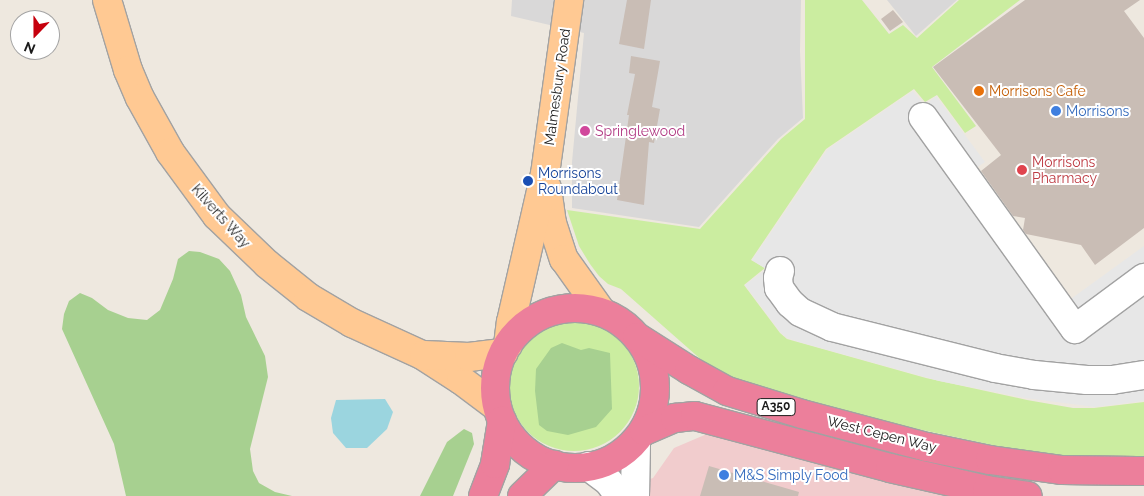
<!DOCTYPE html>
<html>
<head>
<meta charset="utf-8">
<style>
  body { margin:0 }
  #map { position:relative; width:1144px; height:496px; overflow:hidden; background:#eee8df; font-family:Raleway,sans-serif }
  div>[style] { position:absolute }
  .residential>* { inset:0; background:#d9d8d8 }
  .commercial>* { inset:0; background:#f1cccd }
  .grass>* { inset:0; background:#cbeda0 }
  .round { border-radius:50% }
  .forest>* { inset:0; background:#a7d090 }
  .parking>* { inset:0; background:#e7e7e7 }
  .water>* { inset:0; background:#9bd5df }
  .building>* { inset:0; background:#c9bdb5 }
  .roads { filter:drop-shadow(1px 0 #a2a2a2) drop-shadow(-1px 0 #a2a2a2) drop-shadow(0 1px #a2a2a2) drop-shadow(0 -1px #a2a2a2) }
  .minor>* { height:28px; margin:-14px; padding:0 14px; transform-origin:14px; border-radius:14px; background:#fff }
  .major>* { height:28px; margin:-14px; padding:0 14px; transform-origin:14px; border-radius:14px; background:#ffc993 }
  .highway>* { height:28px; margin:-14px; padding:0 14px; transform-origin:14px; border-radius:14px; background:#ec7f9b }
  .highway>.ring { margin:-14px; padding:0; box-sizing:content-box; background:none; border:28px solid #ec7f9b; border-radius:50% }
  .dots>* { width:14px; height:14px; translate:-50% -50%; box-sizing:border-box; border:2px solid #fff; border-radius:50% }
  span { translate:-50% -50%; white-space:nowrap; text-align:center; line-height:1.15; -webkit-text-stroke:4px #fff; paint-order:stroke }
  .shield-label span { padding:1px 4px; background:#fff; border:1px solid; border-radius:4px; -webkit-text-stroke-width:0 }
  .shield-label { font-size:12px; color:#1b1b1b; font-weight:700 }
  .street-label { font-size:14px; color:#1b1b1b }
  .food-label { font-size:14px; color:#c56008 }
  .left { translate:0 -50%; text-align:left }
  .shop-label { font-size:14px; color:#366cbe }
  .hotel-label { font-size:14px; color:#b23c85 }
  .health-label { font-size:14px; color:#be3a42 }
  .transit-label { font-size:14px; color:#164399 }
  .north { position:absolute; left:10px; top:10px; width:50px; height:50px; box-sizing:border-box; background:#fff; border:1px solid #a4a4a4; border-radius:50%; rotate:202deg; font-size:14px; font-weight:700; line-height:20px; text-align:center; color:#1b1b1b }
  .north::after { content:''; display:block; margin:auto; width:18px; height:22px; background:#c6000d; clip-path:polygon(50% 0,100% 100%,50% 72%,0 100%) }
</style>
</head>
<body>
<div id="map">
  <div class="residential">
    <i style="clip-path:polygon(512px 0,801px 0,800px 51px,803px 118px,778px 139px,699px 227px,572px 208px,572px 162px,584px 33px,511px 16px)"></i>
    <i style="clip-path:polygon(887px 0,957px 0,916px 36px)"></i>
  </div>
  <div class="commercial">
    <i style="clip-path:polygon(721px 428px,970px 496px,598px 496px,653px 478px,674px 448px)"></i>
  </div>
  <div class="grass">
    <i style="clip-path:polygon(805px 0,862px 0,889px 34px,903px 25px,917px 38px,959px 0,1020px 0,932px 67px,976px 126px,965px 133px,937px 95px,925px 102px,914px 89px,826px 149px,751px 260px,765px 268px,744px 285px,780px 333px,787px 339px,926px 378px,1027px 400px,1073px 408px,1094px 408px,1144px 402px,1144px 460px,1049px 457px,885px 422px,761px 391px,730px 378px,705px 363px,621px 289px,608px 284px,599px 276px,590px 264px,579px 246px,567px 210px,700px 229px,781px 139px,805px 119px)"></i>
    <i class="round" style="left:509px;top:321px;width:130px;height:130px"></i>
  </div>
  <div class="forest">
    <i style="clip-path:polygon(189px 251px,200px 252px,219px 259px,230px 271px,241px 295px,246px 317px,265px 356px,268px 377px,250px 449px,253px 471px,259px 483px,275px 492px,292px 496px,126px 496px,114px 444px,62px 329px,64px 314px,69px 301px,80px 293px,92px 298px,108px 310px,128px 318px,147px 320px,160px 310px,173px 279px,178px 259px)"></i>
    <i style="clip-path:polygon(562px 343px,581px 350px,589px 348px,610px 353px,612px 409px,596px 427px,568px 435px,547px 431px,539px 425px,535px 391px,536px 369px,551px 348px)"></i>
    <i style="clip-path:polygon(464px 429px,472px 433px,474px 444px,453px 496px,420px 496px,447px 442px)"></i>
  </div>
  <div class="parking">
    <i style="clip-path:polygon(913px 91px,925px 105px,936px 96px,985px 162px,972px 171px,1068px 301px,1144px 246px,1144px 401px,1095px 407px,1025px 398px,939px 381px,799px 342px,787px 338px,780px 332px,745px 285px,766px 269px,752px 260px,828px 149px)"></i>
  </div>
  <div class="water">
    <i style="clip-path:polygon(385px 399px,393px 412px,387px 429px,367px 448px,346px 448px,333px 433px,331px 418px,336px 400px)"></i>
  </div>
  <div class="building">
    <i style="clip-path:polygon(627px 0,651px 0,644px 49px,619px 44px)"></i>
    <i style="clip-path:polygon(1025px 0,1140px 0,1124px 11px,1144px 38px,1144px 228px,1095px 265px,1081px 245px,1026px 234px,1023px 230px,1025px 218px,1013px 216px,981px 171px,1001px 155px,933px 67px)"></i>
    <i style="clip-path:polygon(893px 10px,903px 22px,890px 31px,881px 19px)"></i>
    <i style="clip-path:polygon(631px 56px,660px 61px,652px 107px,660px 109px,654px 143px,649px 142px,644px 205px,617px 200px,629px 115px,627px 115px,635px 74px,629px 73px)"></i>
    <i style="clip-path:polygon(709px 466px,799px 492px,798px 496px,700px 496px)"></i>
  </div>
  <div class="roads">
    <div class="minor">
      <i style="left:923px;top:117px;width:261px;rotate:54.4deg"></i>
      <i style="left:1075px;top:329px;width:86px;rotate:-36.5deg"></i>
      <i style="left:780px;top:271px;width:7px;rotate:106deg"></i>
      <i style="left:778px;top:278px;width:10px;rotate:84deg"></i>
      <i style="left:779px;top:288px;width:19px;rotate:54deg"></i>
      <i style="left:790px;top:303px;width:13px;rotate:42deg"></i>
      <i style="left:800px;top:312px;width:35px;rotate:25deg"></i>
      <i style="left:832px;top:327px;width:168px;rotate:14.1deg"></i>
      <i style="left:995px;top:368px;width:40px;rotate:10deg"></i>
      <i style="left:1034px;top:375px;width:53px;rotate:5.4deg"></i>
      <i style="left:1087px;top:380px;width:25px"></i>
      <i style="left:1112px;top:380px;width:32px;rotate:-9deg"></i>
      <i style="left:588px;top:466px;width:26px;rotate:37deg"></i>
      <i style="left:609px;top:482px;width:17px;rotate:54deg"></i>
      <i style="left:635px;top:496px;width:54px;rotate:-88.9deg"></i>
    </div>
    <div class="major">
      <i style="left:107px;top:0;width:73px;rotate:73.3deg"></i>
      <i style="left:128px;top:70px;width:30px;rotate:67deg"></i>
      <i style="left:140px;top:98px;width:62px;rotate:60.9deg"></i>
      <i style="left:170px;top:152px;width:79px;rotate:53.7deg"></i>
      <i style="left:217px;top:216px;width:69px;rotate:43.8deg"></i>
      <i style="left:267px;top:264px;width:53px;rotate:38.8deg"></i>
      <i style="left:308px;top:297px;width:51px;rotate:30.6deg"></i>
      <i style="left:352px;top:323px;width:77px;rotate:24.6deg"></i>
      <i style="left:422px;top:355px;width:46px;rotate:32.7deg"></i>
      <i style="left:461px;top:380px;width:45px;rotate:36.9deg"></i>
      <i style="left:547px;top:188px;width:35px;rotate:82deg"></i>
      <i style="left:552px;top:223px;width:38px;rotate:72deg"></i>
      <i style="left:564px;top:259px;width:64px;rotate:54.6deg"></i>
      <i style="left:508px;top:345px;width:23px;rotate:-83deg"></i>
      <i style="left:511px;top:322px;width:152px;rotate:-77.1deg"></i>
      <i style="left:545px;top:174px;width:176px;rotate:-82.1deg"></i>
      <i style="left:424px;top:355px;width:45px;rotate:2.5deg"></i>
      <i style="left:469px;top:357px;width:35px;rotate:-7deg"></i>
    </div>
    <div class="highway">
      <i class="ring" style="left:495px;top:308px;width:132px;height:132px"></i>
      <i style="left:637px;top:337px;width:62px;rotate:32.4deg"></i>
      <i style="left:689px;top:370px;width:43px;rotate:28.9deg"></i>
      <i style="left:727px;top:391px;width:78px;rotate:17deg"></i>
      <i style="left:802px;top:414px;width:129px;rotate:14.8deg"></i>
      <i style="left:927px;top:447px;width:64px;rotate:11.7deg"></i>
      <i style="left:990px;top:460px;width:73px;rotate:7.9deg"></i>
      <i style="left:1062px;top:470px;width:82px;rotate:0.7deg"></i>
      <i style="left:644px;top:431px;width:34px;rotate:-23deg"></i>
      <i style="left:675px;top:418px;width:20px;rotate:-6deg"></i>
      <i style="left:695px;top:416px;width:202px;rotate:14.9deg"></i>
      <i style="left:890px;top:468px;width:99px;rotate:12.8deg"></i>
      <i style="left:987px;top:490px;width:41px;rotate:8.3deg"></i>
      <i style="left:483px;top:496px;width:34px;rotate:-69deg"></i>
      <i style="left:495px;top:464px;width:44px;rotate:-80.8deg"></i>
      <i style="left:522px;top:496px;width:45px;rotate:-44.1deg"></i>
    </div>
  </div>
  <div class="dots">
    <i style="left:979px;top:91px;background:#e8710a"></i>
    <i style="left:1056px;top:111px;background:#3f7fe0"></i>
    <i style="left:585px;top:131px;background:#d1479c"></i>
    <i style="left:1022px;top:170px;background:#e0444e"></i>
    <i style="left:528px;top:181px;background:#1a4fb4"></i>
    <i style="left:724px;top:475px;background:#3f7fe0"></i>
  </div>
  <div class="shield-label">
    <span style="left:776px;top:407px">A350</span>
  </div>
  <div class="street-label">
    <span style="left:557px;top:87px;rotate:-82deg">Malmesbury Road</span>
    <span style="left:221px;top:216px;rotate:48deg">Kilverts Way</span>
    <span style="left:882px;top:434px;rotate:14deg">West Cepen Way</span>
  </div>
  <div class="food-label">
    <span class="left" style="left:989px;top:91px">Morrisons Cafe</span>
  </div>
  <div class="shop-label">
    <span class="left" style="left:1066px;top:111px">Morrisons</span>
    <span class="left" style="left:734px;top:475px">M&amp;S Simply Food</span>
  </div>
  <div class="hotel-label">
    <span class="left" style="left:595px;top:131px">Springlewood</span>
  </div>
  <div class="health-label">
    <span class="left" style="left:1032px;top:170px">Morrisons<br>Pharmacy</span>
  </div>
  <div class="transit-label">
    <span class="left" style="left:538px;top:181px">Morrisons<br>Roundabout</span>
  </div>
  <div class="north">N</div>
</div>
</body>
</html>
